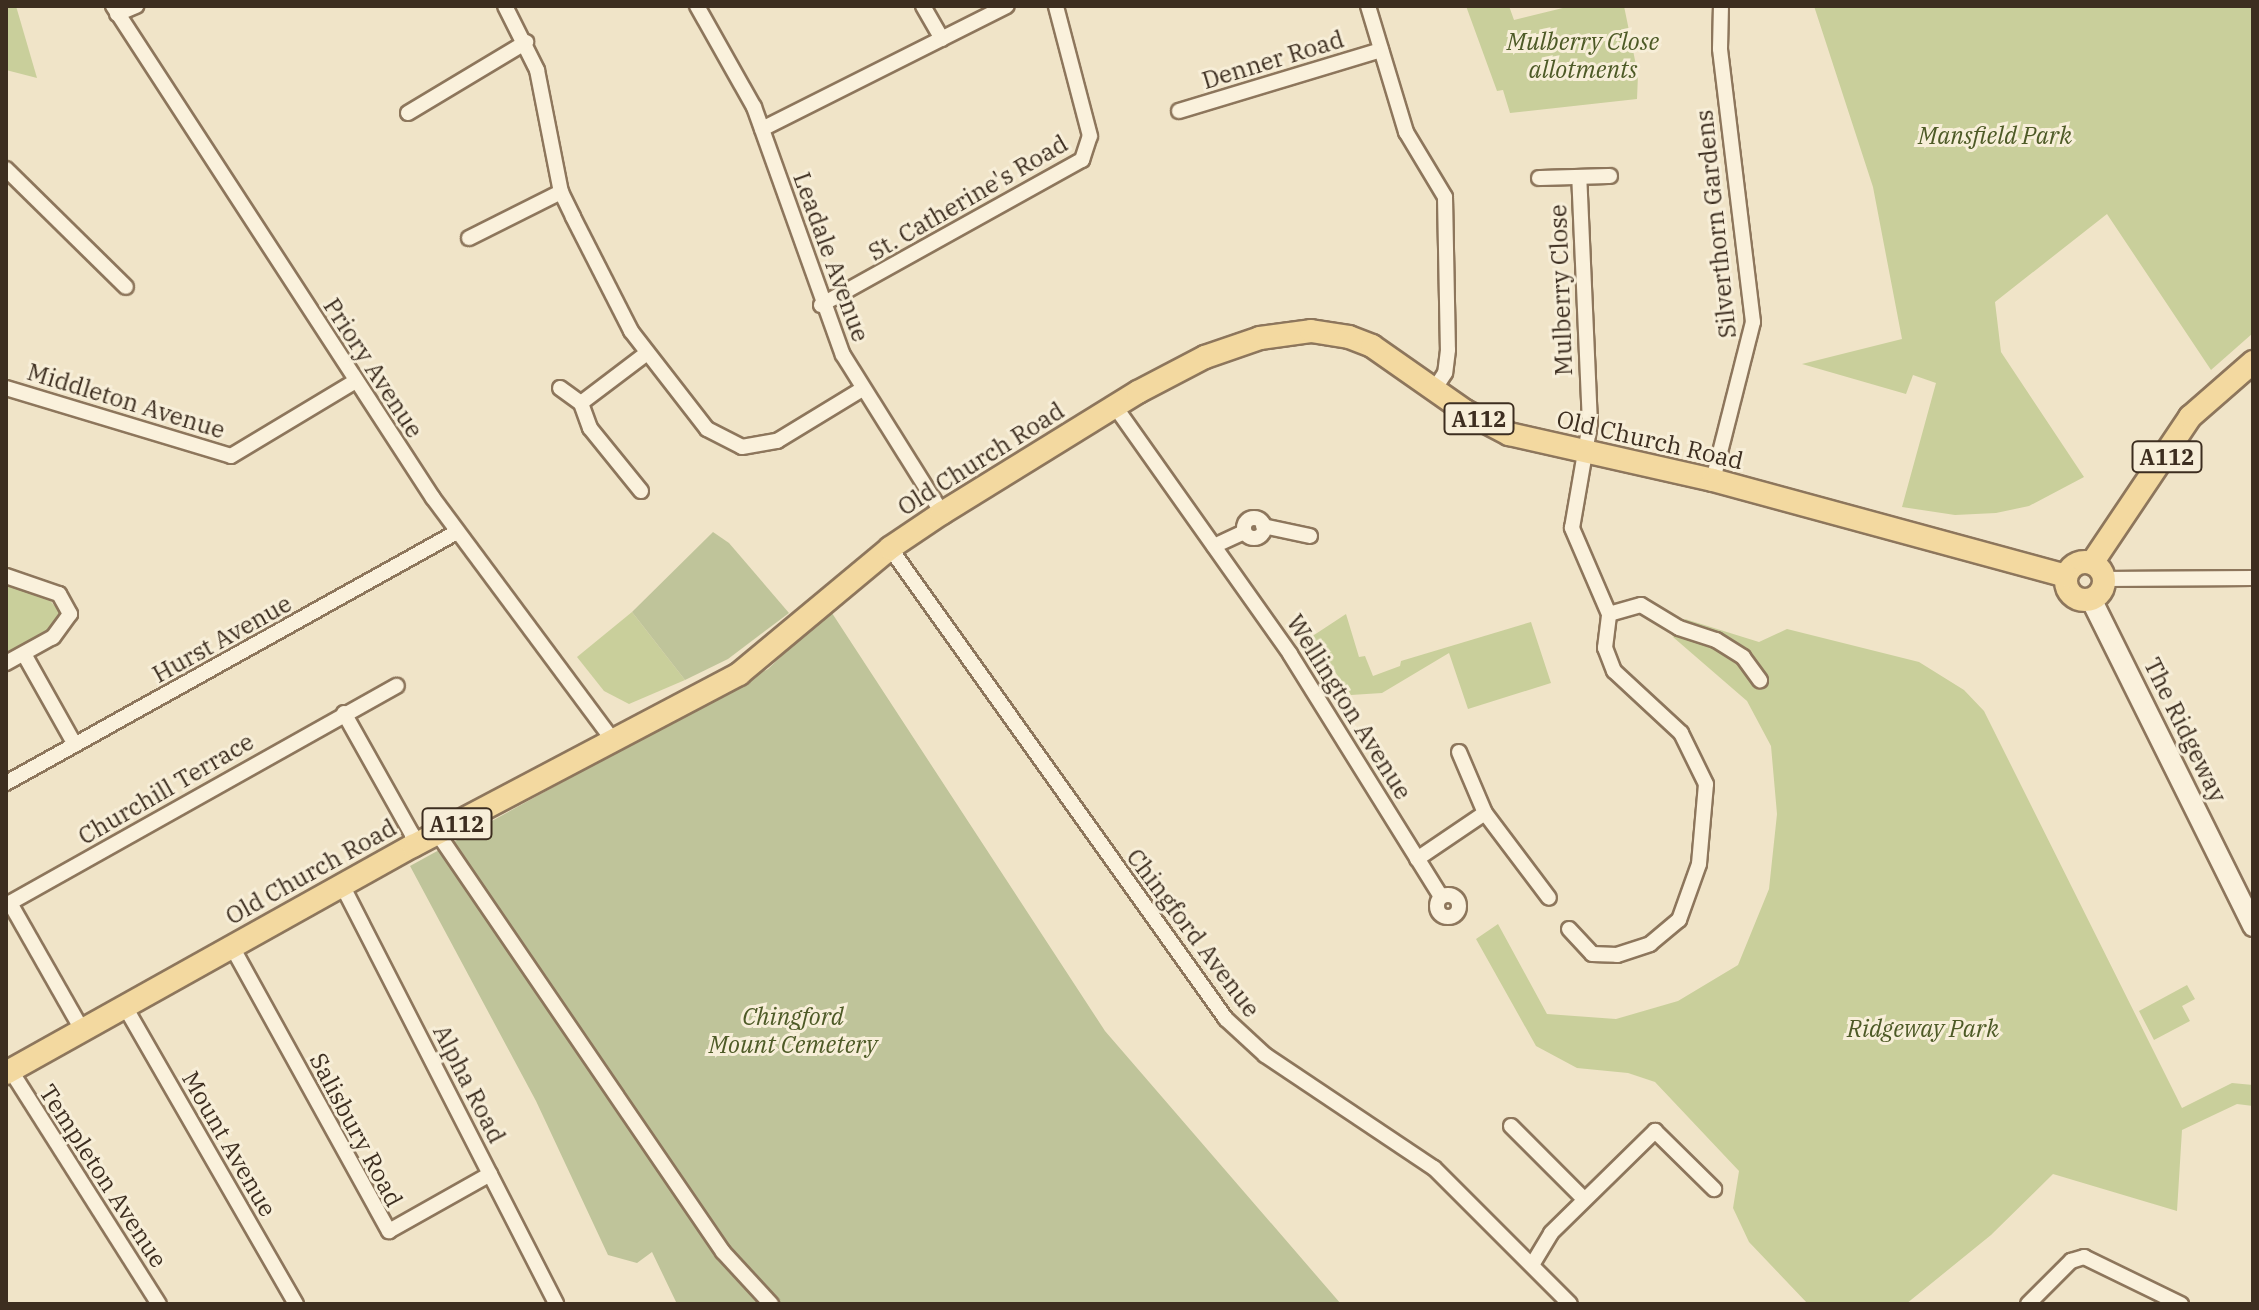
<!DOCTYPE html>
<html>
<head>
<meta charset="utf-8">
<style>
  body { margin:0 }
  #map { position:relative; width:2259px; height:1310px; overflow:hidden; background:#f0e4c8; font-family:"IBM Plex Serif",serif }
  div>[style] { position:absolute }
  .green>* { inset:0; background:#c9cf9b }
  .cemetery>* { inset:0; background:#bfc49a }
  .roads { filter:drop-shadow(2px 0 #8d765c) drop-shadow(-2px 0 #8d765c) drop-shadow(0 2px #8d765c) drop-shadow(0 -2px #8d765c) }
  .street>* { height:14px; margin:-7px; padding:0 7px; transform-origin:7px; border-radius:7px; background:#faf1dc }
  .street>.ring { margin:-7px; padding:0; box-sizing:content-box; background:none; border:14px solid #faf1dc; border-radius:50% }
  .secondary>* { height:20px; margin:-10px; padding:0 10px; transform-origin:10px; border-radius:10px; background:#faf1dc }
  .primary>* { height:22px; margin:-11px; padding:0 11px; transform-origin:11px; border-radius:11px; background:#f3d9a0 }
  .primary>.ring { margin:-11px; padding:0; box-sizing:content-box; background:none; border:22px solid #f3d9a0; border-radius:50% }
  span { translate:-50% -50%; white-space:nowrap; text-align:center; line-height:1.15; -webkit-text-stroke:6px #f7eed8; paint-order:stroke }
  .shield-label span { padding:2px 6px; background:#f7eed8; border:2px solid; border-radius:6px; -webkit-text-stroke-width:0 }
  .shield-label { font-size:22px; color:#3d2e20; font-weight:700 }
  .park-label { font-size:24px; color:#4d5a26; font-style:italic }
  .street-label { font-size:24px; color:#3d2e20 }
  .frame { position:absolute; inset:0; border:8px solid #3d2e20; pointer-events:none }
</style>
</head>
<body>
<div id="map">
  <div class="green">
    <i style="clip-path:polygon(6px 6px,16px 6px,37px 78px,6px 70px)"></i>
    <i style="clip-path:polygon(1466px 6px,1509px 6px,1514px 20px,1571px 6px,1624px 6px,1638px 75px,1637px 99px,1510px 113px,1503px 90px,1497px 91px)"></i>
    <i style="clip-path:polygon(1814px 6px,2253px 6px,2253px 333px,2211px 370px,2107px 214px,1995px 302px,2001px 352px,2084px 477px,2029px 506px,1996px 513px,1955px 515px,1902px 507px,1936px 383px,1913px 375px,1906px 394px,1802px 364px,1902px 339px,1873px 187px)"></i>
    <i style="clip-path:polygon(6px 585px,48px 598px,62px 615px,57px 628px,6px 655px)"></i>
    <i style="clip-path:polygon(632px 612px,685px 680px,629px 704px,604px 691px,577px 657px)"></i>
    <i style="clip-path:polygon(1346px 614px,1359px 657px,1365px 656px,1373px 676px,1400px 666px,1401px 661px,1531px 622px,1551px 683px,1468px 709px,1449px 653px,1382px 693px,1351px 695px,1311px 637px)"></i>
    <i style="clip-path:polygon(1685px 619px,1759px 642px,1787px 629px,1919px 662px,1964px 690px,1984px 711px,2182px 1108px,2232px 1083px,2253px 1085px,2253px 1106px,2237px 1104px,2182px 1130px,2177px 1211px,2053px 1174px,1991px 1235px,1906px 1304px,1808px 1304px,1749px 1242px,1733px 1208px,1739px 1171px,1655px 1082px,1628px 1073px,1577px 1068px,1536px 1046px,1476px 939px,1498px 924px,1547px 1014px,1616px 1019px,1678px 1001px,1738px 965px,1769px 889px,1777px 814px,1771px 746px,1747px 701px,1673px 637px)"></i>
    <i style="clip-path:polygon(2187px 985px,2195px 999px,2182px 1006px,2190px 1021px,2154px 1040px,2139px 1011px)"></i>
  </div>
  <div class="cemetery">
    <i style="clip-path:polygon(713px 532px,729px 543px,789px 613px,728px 659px,685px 680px,632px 612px)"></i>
    <i style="clip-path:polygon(830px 610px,1105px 1031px,1341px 1304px,677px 1304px,652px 1252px,637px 1263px,608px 1255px,536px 1101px,410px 866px,768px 669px)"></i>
  </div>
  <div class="roads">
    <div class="street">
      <i style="left:113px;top:6px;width:587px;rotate:56.96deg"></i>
      <i style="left:433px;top:498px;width:304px;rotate:53.4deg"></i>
      <i style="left:505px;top:6px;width:72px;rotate:63.4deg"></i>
      <i style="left:537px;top:70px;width:124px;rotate:78.9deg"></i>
      <i style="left:561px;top:192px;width:28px;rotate:64deg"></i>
      <i style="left:573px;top:217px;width:128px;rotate:63deg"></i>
      <i style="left:631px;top:331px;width:124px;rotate:52.2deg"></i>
      <i style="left:707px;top:429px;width:39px;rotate:27deg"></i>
      <i style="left:742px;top:447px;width:36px;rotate:-10deg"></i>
      <i style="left:777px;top:441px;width:98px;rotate:-31.3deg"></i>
      <i style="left:697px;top:6px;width:116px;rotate:60.6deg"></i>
      <i style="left:754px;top:107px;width:263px;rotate:70.3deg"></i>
      <i style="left:843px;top:355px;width:186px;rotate:57.9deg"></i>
      <i style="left:923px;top:6px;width:38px;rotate:60deg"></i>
      <i style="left:1368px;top:6px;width:132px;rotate:73.2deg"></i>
      <i style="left:1406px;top:132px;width:76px;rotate:59deg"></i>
      <i style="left:1445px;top:197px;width:153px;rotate:88.9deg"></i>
      <i style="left:1448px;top:350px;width:23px;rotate:97deg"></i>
      <i style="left:1445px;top:373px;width:20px;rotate:123deg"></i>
      <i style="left:117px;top:14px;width:21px;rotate:-23deg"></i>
      <i style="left:1179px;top:111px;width:211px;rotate:-16.8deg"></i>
      <i style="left:408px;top:113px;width:138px;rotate:-31deg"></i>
      <i style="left:762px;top:129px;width:274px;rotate:-26.7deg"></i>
      <i style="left:6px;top:169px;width:168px;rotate:44.5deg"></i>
      <i style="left:1539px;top:178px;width:71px;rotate:-1.6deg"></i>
      <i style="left:469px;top:238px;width:103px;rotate:-26.6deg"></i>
      <i style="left:821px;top:305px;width:299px;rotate:-29.1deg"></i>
      <i style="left:1082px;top:160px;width:25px;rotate:-72deg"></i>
      <i style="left:1090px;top:136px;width:134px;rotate:-104.7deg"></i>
      <i style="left:6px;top:388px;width:235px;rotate:16.8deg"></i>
      <i style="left:231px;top:456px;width:146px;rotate:-31deg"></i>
      <i style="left:560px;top:388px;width:26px;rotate:36deg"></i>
      <i style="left:1114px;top:405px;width:305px;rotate:54.7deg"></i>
      <i style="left:1290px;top:654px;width:286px;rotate:58.1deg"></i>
      <i style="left:1713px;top:480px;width:163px;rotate:-75.8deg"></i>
      <i style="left:1753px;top:322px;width:275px;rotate:-96.9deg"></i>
      <i style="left:1720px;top:49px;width:43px;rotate:-88.7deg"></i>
      <i style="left:641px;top:491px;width:81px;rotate:-129deg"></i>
      <i style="left:590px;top:428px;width:27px;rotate:-110deg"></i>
      <i style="left:581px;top:403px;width:83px;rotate:-37.1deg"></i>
      <i class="ring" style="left:1244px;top:518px;width:6px;height:6px"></i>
      <i style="left:1263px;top:526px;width:48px;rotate:12deg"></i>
      <i style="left:1214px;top:546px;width:33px;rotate:-25deg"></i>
      <i style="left:890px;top:548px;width:579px;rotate:54.5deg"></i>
      <i style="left:1226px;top:1019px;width:53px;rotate:42.7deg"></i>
      <i style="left:1265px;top:1055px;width:203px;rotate:33.8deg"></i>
      <i style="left:1434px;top:1168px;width:192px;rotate:45deg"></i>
      <i style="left:6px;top:576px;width:56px;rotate:18.8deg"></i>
      <i style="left:59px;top:594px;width:23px;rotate:61deg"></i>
      <i style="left:70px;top:614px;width:29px;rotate:126deg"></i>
      <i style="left:53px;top:637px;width:54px;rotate:151deg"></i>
      <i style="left:2104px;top:579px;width:149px;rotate:-0.4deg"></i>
      <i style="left:1609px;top:614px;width:33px;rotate:-16deg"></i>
      <i style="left:1641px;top:605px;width:44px;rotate:31.2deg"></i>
      <i style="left:1679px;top:628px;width:39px;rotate:18deg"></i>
      <i style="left:1716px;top:640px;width:32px;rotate:32deg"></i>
      <i style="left:1743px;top:657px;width:29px;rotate:54deg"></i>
      <i style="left:24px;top:654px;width:104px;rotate:60.7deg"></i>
      <i style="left:344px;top:713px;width:139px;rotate:60.7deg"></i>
      <i style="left:412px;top:834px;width:12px;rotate:85deg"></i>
      <i style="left:1459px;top:752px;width:66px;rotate:66.9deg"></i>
      <i style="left:1485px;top:813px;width:106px;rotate:53deg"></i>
      <i style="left:6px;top:783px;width:516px;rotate:-29.1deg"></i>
      <i style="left:438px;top:834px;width:506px;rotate:55.71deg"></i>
      <i style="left:723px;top:1252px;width:71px;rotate:47.3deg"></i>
      <i style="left:1417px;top:859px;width:82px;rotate:-34.1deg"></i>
      <i style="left:342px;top:885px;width:470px;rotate:62.9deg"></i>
      <i class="ring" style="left:1437px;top:895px;width:8px;height:8px"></i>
      <i style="left:10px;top:903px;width:146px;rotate:60.4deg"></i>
      <i style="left:6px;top:905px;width:448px;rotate:-29.3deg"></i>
      <i style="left:1569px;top:929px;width:34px;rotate:47deg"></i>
      <i style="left:1592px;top:954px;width:25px;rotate:2deg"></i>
      <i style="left:1617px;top:955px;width:35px;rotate:-18deg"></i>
      <i style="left:1650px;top:944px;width:38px;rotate:-40deg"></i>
      <i style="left:1679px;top:920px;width:59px;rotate:-70.3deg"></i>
      <i style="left:1699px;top:864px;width:80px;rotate:-85deg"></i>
      <i style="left:1706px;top:784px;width:57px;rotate:-116.1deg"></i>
      <i style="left:1681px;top:733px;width:91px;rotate:-137.2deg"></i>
      <i style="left:1614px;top:671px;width:25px;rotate:-111deg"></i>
      <i style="left:1605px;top:648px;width:34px;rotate:-83deg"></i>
      <i style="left:1609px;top:614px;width:94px;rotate:-113.3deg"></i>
      <i style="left:1572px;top:528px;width:106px;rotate:-80.2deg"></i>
      <i style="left:1590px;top:424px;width:247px;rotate:-92.5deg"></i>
      <i style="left:231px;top:945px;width:327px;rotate:61.1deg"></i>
      <i style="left:389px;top:1231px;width:116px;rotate:-29.4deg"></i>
      <i style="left:124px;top:1005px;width:345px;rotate:60.1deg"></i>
      <i style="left:11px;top:1071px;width:276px;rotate:57.6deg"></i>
      <i style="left:1511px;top:1126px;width:103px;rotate:45deg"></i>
      <i style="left:1532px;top:1265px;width:37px;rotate:-59deg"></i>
      <i style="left:1551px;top:1233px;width:146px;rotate:-44.4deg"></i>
      <i style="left:1655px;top:1131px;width:83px;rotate:44.5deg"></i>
      <i style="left:2028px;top:1304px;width:61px;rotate:-45deg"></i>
      <i style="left:2071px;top:1261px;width:14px;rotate:-17deg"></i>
      <i style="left:2084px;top:1257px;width:108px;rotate:25.9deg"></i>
    </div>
    <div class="secondary">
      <i style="left:2091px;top:599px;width:365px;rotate:63.6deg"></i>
    </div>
    <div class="primary">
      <i class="ring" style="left:2066px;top:562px;width:16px;height:16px"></i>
      <i style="left:2092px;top:563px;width:176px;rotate:-56.1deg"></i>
      <i style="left:2190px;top:417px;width:84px;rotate:-41.1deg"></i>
      <i style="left:6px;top:1073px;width:466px;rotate:-29.2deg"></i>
      <i style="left:413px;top:846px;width:369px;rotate:-27.8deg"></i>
      <i style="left:739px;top:674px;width:197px;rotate:-39.8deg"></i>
      <i style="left:890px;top:548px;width:63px;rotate:-33.9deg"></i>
      <i style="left:942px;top:513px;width:230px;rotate:-31.7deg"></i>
      <i style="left:1138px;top:392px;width:76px;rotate:-27.6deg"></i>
      <i style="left:1205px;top:357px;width:58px;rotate:-19.1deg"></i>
      <i style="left:1260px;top:338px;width:51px;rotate:-7.8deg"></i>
      <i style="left:1311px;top:331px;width:38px;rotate:9deg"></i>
      <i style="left:1349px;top:337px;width:25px;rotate:21deg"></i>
      <i style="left:1372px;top:346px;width:113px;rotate:35deg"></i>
      <i style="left:1465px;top:411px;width:50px;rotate:27.6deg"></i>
      <i style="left:1509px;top:434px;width:209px;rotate:12.7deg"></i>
      <i style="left:1713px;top:480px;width:366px;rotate:15.2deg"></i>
    </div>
  </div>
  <div class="shield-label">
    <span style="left:1479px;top:419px">A112</span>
    <span style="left:2167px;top:457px">A112</span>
    <span style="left:457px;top:824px">A112</span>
  </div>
  <div class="park-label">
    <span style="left:1583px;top:56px">Mulberry Close<br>allotments</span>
    <span style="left:1995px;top:136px">Mansfield Park</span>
    <span style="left:793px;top:1031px">Chingford<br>Mount Cemetery</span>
    <span style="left:1923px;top:1029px">Ridgeway Park</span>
  </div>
  <div class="street-label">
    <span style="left:1273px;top:60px;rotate:-17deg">Denner Road</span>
    <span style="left:968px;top:198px;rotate:-30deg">St. Catherine's Road</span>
    <span style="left:1716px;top:224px;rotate:-96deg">Silverthorn Gardens</span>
    <span style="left:831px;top:257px;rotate:70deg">Leadale Avenue</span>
    <span style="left:1561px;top:290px;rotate:-92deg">Mulberry Close</span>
    <span style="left:373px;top:368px;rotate:57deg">Priory Avenue</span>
    <span style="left:126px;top:401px;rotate:17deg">Middleton Avenue</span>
    <span style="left:1650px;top:440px;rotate:13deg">Old Church Road</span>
    <span style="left:981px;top:459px;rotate:-32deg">Old Church Road</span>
    <span style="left:222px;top:639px;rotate:-29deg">Hurst Avenue</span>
    <span style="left:1349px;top:707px;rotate:58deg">Wellington Avenue</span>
    <span style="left:2185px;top:730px;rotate:64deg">The Ridgeway</span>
    <span style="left:166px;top:789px;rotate:-30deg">Churchill Terrace</span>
    <span style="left:311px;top:872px;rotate:-29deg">Old Church Road</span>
    <span style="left:1193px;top:933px;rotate:53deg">Chingford Avenue</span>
    <span style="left:469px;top:1084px;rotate:63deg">Alpha Road</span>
    <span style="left:356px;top:1130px;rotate:62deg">Salisbury Road</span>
    <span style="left:229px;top:1144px;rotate:60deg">Mount Avenue</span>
    <span style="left:103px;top:1176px;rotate:57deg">Templeton Avenue</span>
  </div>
  <div class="frame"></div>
</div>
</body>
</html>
